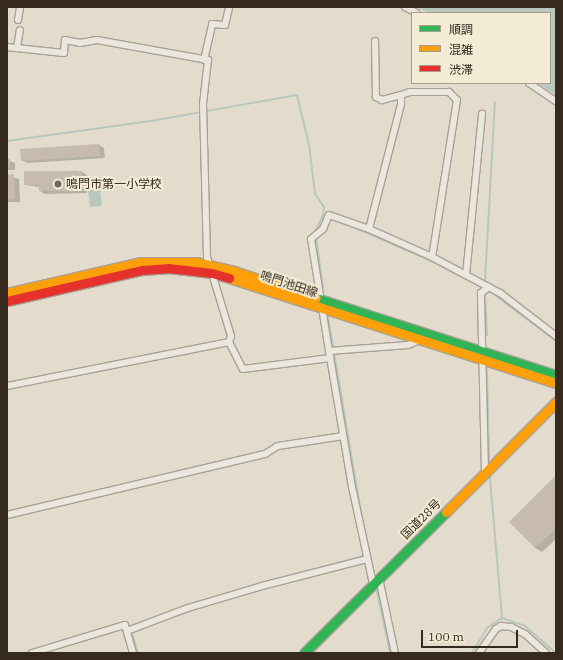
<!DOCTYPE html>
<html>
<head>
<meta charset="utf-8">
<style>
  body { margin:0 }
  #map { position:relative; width:563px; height:660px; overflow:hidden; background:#e3dccd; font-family:"IBM Plex Serif","Noto Sans JP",serif }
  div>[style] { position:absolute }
  .water>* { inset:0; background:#b8c8be }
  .shadow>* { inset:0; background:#0003 }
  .stream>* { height:2px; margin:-1px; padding:0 1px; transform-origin:1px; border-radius:1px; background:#b8c8be }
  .building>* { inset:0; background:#c6bbae }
  .roads { filter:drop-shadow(1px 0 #a8a196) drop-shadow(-1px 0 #a8a196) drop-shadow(0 1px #a8a196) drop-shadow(0 -1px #a8a196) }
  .street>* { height:6px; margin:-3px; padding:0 3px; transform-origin:3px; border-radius:3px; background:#ebe7de }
  .fast>* { height:9px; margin:-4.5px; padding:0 4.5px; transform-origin:4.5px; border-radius:4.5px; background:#30b455 }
  .slow>* { height:9px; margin:-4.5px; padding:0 4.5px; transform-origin:4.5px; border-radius:4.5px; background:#ff9f0a }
  .jam>* { height:9px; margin:-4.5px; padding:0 4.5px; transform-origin:4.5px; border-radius:4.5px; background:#e5322d }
  .dots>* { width:11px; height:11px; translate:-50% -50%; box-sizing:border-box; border:2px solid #f3ebd4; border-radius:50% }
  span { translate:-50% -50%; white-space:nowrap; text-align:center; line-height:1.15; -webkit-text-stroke:4px #f3ebd4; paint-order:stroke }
  .poi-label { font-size:12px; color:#362a1f }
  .left { translate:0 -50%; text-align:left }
  .street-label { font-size:12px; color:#362a1f }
  .frame { position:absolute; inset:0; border:8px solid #362a1f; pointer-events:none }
  .legend { position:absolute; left:411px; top:12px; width:140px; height:72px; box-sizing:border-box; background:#f3ebd4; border:1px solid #a79e8c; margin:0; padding:5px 7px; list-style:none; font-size:12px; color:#362a1f }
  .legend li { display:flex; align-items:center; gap:8px; height:20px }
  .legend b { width:20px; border:1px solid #a79e8c }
  .scale { position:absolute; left:421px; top:630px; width:97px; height:18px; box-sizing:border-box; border:2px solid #362a1f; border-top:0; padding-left:5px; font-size:12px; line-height:14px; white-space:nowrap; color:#362a1f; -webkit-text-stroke:3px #f3ebd4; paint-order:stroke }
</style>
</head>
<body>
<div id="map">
  <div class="water">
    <i style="clip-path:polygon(416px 7px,556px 7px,556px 95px,538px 83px,550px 83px,550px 13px,429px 13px)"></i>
    <i style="clip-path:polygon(99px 181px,102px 206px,90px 207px,87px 183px)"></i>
  </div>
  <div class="shadow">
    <i style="clip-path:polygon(99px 145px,104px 148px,105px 158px,27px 163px,22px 160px)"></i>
    <i style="clip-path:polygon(7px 160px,15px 163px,15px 170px,7px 170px)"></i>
    <i style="clip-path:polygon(82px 172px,87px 175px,87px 193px,45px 194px,40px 191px,40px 187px,25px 185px)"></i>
    <i style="clip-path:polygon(7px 176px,19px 179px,20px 202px,7px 202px)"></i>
    <i style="clip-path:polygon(556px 476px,556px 539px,542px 552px,535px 548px)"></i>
  </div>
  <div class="stream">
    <i style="left:7px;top:141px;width:145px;rotate:-7.9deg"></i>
    <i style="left:151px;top:121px;width:148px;rotate:-10.1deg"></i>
    <i style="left:297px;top:95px;width:51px;rotate:76.5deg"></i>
    <i style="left:309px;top:145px;width:49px;rotate:83deg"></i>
    <i style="left:315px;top:194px;width:16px;rotate:55deg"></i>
    <i style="left:324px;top:207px;width:8px;rotate:97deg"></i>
    <i style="left:323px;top:215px;width:19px;rotate:115deg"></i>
    <i style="left:351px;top:226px;width:83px;rotate:23.5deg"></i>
    <i style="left:427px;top:259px;width:57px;rotate:27deg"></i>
    <i style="left:316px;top:237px;width:51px;rotate:82.2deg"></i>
    <i style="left:485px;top:280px;width:178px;rotate:-86.8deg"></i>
    <i style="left:492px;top:293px;width:80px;rotate:36.9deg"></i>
    <i style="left:485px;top:295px;width:40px;rotate:87.1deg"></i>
    <i style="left:328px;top:317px;width:210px;rotate:80.4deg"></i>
    <i style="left:487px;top:370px;width:89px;rotate:88.7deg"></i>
    <i style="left:490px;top:478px;width:141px;rotate:85.1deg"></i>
    <i style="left:502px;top:618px;width:24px;rotate:19deg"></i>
    <i style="left:525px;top:626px;width:41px;rotate:41.1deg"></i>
    <i style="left:328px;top:566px;width:40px;rotate:-16deg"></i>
    <i style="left:377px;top:591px;width:63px;rotate:78.2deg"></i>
    <i style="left:130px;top:626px;width:7px;rotate:-16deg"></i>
    <i style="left:131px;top:630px;width:24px;rotate:73deg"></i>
    <i style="left:43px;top:653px;width:85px;rotate:-17.2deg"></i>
    <i style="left:472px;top:653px;width:29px;rotate:-59deg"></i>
    <i style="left:487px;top:628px;width:18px;rotate:-34deg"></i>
  </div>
  <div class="building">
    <i style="clip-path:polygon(99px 144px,100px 156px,21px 161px,20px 149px)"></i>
    <i style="clip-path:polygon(7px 159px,10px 159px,10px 168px,7px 168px)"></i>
    <i style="clip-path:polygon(24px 171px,82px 171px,82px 191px,39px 191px,39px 185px,24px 185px)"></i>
    <i style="clip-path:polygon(14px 174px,15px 199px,7px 200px,7px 175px)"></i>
    <i style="clip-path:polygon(556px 475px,556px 529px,535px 548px,509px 522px)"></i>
  </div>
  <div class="roads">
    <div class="street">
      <i style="left:405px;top:7px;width:13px;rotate:27deg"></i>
      <i style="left:18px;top:20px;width:13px;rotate:-81deg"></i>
      <i style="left:7px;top:47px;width:57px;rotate:6deg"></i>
      <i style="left:64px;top:53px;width:13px;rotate:-86deg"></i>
      <i style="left:65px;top:40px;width:15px;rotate:11deg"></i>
      <i style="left:80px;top:43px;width:17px;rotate:-10deg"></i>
      <i style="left:97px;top:40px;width:113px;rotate:10.2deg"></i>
      <i style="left:208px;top:60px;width:44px;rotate:96.5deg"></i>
      <i style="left:203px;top:104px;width:153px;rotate:88.5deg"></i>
      <i style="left:207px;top:257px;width:83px;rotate:73.1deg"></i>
      <i style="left:231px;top:336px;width:6px;rotate:108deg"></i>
      <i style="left:17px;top:48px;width:18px;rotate:-81deg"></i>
      <i style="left:204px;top:60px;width:37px;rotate:-77deg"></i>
      <i style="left:212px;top:24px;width:13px;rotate:4deg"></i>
      <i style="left:225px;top:25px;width:18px;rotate:-77deg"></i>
      <i style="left:529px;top:83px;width:32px;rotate:34deg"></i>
      <i style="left:401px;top:95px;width:9px;rotate:-18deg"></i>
      <i style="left:410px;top:92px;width:39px"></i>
      <i style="left:449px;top:92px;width:11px;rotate:45deg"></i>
      <i style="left:457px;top:100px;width:159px;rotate:99deg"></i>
      <i style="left:432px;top:257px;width:77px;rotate:27.9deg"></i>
      <i style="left:500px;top:293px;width:71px;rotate:37.5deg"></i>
      <i style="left:369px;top:229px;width:129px;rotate:-75.6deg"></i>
      <i style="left:401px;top:104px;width:9px;rotate:-90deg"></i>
      <i style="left:401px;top:95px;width:20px;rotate:165deg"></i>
      <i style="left:382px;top:100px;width:7px;rotate:-153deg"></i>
      <i style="left:376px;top:97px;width:56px;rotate:-91deg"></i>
      <i style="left:466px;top:275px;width:162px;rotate:-84.3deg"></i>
      <i style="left:229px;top:342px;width:30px;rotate:63deg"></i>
      <i style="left:243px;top:369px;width:88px;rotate:-7.2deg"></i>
      <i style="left:329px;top:351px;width:113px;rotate:-99.1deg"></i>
      <i style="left:311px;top:239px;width:16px;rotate:-40deg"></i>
      <i style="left:323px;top:229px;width:15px;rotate:-67deg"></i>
      <i style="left:329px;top:215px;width:42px;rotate:19.3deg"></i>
      <i style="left:369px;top:229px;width:69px;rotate:24deg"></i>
      <i style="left:7px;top:386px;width:226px;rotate:-11.2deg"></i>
      <i style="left:485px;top:473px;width:180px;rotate:-91.3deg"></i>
      <i style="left:481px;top:293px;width:10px;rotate:-37deg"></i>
      <i style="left:7px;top:515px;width:265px;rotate:-13.3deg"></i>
      <i style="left:265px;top:454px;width:15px;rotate:-32deg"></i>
      <i style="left:278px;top:446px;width:66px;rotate:-8.7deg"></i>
      <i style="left:379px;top:578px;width:77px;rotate:78deg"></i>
      <i style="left:373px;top:584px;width:99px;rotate:-102.2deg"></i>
      <i style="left:352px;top:487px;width:138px;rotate:-99.6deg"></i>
      <i style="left:329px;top:351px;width:79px;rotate:-4.3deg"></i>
      <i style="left:408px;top:345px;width:13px;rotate:-23deg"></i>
      <i style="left:127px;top:631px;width:65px;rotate:-20.7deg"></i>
      <i style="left:188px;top:608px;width:77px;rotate:-16.6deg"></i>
      <i style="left:262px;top:586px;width:108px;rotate:-14.4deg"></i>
      <i style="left:32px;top:653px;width:97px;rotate:-16.8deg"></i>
      <i style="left:125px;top:625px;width:29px;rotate:74deg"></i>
      <i style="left:479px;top:653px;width:29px;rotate:-55deg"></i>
      <i style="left:496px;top:629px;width:6px;rotate:-31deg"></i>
      <i style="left:501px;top:626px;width:10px;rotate:6deg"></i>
      <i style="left:511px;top:627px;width:16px;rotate:27deg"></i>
      <i style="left:525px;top:634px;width:28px;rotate:42deg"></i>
    </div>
    <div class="fast">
      <i style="left:316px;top:298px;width:252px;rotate:17.8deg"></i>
      <i style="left:304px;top:653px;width:200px;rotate:-44.8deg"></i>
    </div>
    <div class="slow">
      <i style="left:229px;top:278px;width:343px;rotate:17.8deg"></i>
      <i style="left:7px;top:293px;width:138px;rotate:-13deg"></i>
      <i style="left:141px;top:262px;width:55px"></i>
      <i style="left:196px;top:262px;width:39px;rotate:13deg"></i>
      <i style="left:234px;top:271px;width:86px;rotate:18.2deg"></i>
      <i style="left:446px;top:512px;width:156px;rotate:-45deg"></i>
    </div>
    <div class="jam">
      <i style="left:7px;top:301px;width:139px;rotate:-12.9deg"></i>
      <i style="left:142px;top:270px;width:26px;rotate:-4deg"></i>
      <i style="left:168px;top:268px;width:44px;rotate:6.5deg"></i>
      <i style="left:212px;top:273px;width:18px;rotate:16deg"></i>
    </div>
  </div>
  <div class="dots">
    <i style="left:58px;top:184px;background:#73685c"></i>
  </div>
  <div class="poi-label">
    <span class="left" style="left:66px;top:184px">鳴門市第一小学校</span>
  </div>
  <div class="street-label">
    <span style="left:289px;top:284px;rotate:18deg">鳴門池田線</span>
    <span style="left:421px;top:519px;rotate:-45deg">国道28号</span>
  </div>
  <div class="frame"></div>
  <ul class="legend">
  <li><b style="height:5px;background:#30b455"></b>順調</li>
  <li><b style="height:5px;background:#ff9f0a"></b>混雑</li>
  <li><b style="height:5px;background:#e5322d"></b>渋滞</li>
  </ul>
  <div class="scale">100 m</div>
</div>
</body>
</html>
